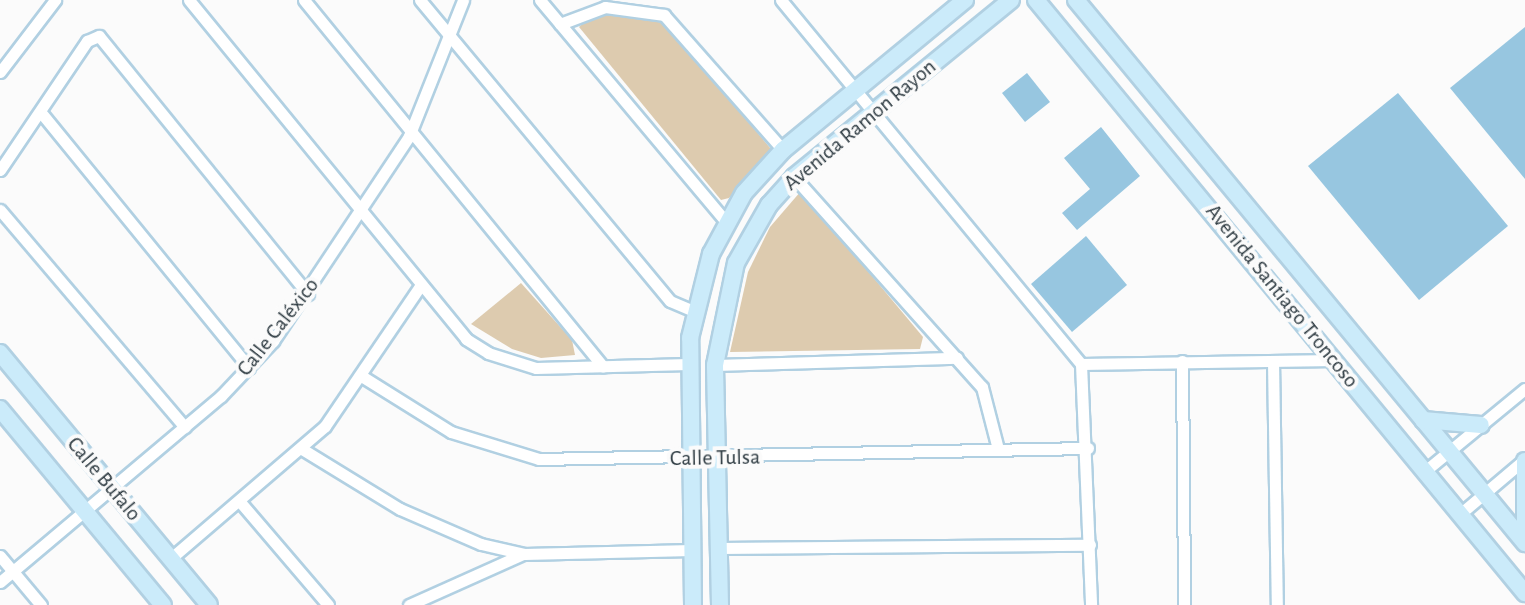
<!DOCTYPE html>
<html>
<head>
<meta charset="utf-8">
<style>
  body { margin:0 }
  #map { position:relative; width:1525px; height:605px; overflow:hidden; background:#fbfbfb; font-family:"Alegreya Sans",sans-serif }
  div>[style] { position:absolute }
  .green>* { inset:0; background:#ddcbaf }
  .building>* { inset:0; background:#97c6e0 }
  .roads { filter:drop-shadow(2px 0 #b1d0e2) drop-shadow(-2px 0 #b1d0e2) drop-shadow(0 2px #b1d0e2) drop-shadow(0 -2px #b1d0e2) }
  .street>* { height:11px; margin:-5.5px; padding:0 5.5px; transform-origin:5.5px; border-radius:5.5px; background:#fff }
  .secondary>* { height:16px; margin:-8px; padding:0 8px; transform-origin:8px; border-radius:8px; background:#cbebfa }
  span { translate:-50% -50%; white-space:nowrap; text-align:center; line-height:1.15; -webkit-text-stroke:8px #fbfbfb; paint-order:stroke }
  .street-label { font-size:22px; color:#2d3a41 }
</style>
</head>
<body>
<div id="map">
  <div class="green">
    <i style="clip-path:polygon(613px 11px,653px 18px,671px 29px,771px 149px,729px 198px,721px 200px,579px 27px,590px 16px)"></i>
    <i style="clip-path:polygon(801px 191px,923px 337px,920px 349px,730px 352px,748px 272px,770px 227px)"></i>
    <i style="clip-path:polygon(521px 283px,572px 340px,575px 355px,541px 358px,512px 349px,471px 324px)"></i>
  </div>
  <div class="building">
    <i style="clip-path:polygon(1525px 27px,1525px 179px,1450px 88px)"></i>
    <i style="clip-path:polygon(1027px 73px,1050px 102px,1025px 122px,1002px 93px)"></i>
    <i style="clip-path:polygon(1398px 93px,1508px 226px,1419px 300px,1308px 166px)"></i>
    <i style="clip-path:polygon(1101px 127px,1140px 176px,1077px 230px,1062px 213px,1090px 189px,1064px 158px)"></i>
    <i style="clip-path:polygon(1086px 236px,1127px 285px,1072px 332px,1031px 284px)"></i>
  </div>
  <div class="roads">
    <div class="street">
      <i style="left:189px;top:0;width:438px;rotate:50.7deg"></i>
      <i style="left:466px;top:339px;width:26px;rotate:32deg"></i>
      <i style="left:488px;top:353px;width:50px;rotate:17.4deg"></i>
      <i style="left:536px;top:368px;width:153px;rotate:-1.5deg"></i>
      <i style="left:304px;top:0;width:473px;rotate:50.8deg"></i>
      <i style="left:420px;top:0;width:391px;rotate:50.3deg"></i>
      <i style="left:670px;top:301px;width:25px;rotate:23deg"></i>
      <i style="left:540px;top:0;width:291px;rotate:50deg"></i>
      <i style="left:781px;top:0;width:472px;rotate:50.5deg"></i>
      <i style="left:1081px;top:364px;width:241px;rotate:87.6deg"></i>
      <i style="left:560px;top:24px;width:48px;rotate:-20.7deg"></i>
      <i style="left:605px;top:7px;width:60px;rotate:7.7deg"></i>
      <i style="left:664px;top:15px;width:180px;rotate:48.6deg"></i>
      <i style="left:0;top:72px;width:91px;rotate:-52.6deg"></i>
      <i style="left:43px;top:115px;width:326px;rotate:50.8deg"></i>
      <i style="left:0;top:170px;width:156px;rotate:-56deg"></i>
      <i style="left:87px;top:41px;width:13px;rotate:-23deg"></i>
      <i style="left:99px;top:36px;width:332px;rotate:51deg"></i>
      <i style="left:794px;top:177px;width:282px;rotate:48.2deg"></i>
      <i style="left:982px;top:387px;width:64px;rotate:75.5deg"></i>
      <i style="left:0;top:210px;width:285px;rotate:49.6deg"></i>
      <i style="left:1182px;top:361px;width:244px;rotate:89.5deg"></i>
      <i style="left:1273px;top:361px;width:244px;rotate:89.1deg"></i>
      <i style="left:1081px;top:364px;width:254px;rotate:-0.9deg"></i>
      <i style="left:715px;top:365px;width:242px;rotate:-1.7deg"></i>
      <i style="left:363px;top:377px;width:104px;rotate:32deg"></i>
      <i style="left:451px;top:432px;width:92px;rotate:17.1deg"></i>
      <i style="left:539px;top:459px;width:549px;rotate:-1.15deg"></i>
      <i style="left:302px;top:449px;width:115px;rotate:31.5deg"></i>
      <i style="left:400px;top:509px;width:88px;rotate:23.4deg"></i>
      <i style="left:481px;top:544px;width:44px;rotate:13.1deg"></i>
      <i style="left:524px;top:554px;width:168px;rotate:-1.4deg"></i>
      <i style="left:1425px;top:471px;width:129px;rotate:-39.4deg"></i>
      <i style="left:241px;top:503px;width:134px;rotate:49.5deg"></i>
      <i style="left:1460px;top:514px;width:85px;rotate:-40.2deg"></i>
      <i style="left:719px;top:548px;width:371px;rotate:-0.5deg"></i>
      <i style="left:0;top:556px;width:64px;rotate:50.1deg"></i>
      <i style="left:170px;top:559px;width:204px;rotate:-40.6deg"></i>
      <i style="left:325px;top:426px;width:169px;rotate:-55.8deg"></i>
      <i style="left:0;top:582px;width:289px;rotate:-40.1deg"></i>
      <i style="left:221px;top:396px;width:76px;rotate:-46.6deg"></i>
      <i style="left:273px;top:341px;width:246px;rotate:-56.4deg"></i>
      <i style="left:409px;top:136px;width:146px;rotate:-68.3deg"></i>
      <i style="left:409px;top:605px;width:123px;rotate:-24.1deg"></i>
    </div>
    <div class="secondary">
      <i style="left:1036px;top:0;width:769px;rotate:50.49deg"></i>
      <i style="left:1076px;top:0;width:705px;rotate:50.41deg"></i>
      <i style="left:0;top:353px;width:327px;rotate:50.3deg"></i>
      <i style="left:0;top:409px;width:255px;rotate:50.3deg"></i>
      <i style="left:1423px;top:420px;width:58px;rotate:4.9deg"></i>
      <i style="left:1525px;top:541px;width:80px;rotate:-90deg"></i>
      <i style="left:693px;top:605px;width:267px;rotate:-90.6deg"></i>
      <i style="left:690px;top:338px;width:87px;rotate:-76deg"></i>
      <i style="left:711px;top:254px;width:69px;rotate:-61.6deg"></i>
      <i style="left:744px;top:193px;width:58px;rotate:-47.8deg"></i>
      <i style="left:783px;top:150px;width:236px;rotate:-39.5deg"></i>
      <i style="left:720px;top:605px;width:240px;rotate:-91.2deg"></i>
      <i style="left:715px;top:365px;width:104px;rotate:-78.4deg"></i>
      <i style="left:736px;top:263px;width:67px;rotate:-60.4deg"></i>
      <i style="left:769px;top:205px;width:38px;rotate:-48deg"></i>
      <i style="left:794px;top:177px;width:280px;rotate:-39.2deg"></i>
    </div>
  </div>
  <div class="street-label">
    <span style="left:860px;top:125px;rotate:-40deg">Avenida Ramon Rayon</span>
    <span style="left:1282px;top:296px;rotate:51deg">Avenida Santiago Troncoso</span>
    <span style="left:278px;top:327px;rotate:-52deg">Calle Caléxico</span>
    <span style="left:715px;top:458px;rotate:-1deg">Calle Tulsa</span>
    <span style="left:104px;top:479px;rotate:50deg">Calle Bufalo</span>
  </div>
</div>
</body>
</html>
